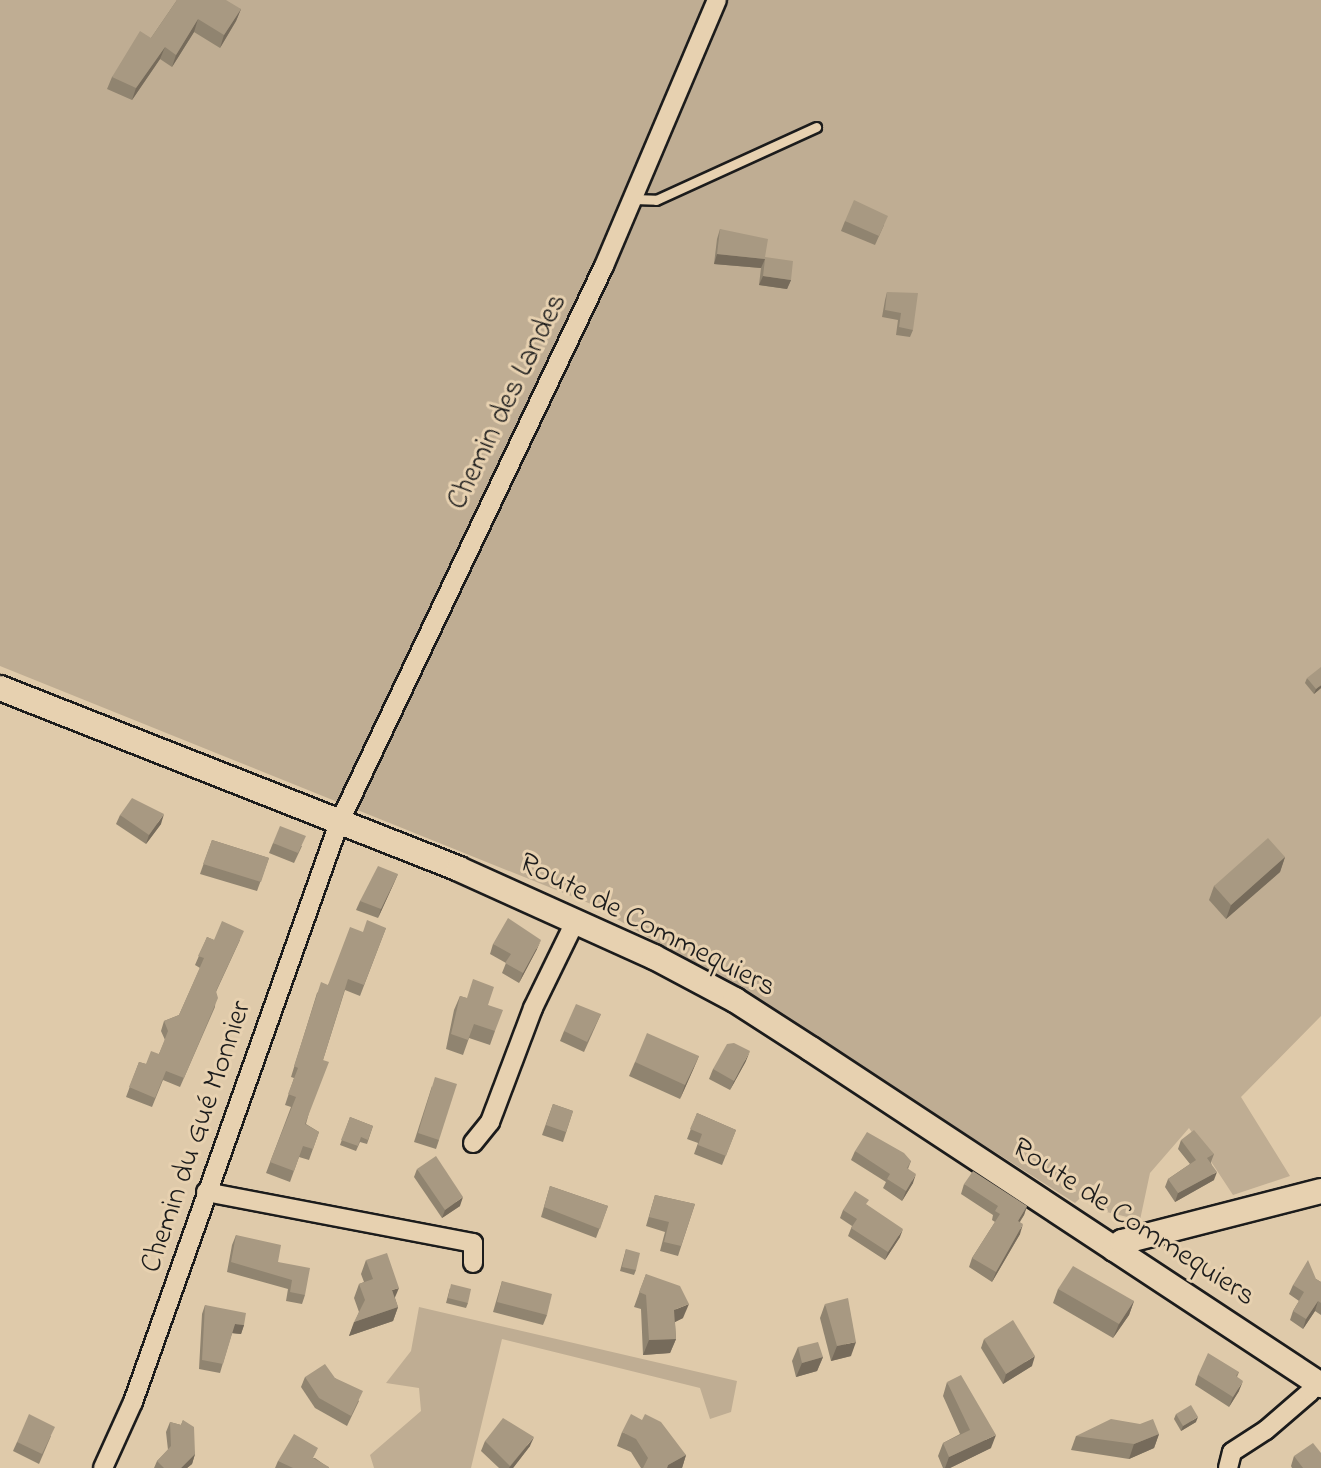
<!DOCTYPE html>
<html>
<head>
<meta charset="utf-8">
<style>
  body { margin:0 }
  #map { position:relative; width:1321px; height:1468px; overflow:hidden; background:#dfcaaa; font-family:"Indie Flower",sans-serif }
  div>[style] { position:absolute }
  .green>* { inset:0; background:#bfad93 }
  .roads { filter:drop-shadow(2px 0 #1c1c1c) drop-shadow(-2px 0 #1c1c1c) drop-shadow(0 2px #1c1c1c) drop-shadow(0 -2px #1c1c1c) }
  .lane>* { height:9px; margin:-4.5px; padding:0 4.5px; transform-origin:4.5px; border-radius:4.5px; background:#e7d1b0 }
  .street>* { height:18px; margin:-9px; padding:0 9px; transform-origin:9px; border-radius:9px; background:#e7d1b0 }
  .secondary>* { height:24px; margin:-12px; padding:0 12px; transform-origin:12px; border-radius:12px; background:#e7d1b0 }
  .wall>* { inset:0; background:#908470 }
  .shaded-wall>* { inset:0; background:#766b5b }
  .building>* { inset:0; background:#a89982 }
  span { translate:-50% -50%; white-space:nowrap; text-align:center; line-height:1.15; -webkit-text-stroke:6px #e7d1b0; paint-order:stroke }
  .street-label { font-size:30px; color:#1c1c1c }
</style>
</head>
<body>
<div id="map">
  <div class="green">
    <i style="clip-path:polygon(0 0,1321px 0,1321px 1016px,1241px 1097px,1290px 1176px,1233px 1195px,1189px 1128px,1150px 1173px,1140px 1220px,1098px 1210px,1097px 1182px,1075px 1203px,761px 1003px,591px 904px,0 666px)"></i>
    <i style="clip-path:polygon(419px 1307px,737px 1381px,731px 1412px,710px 1419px,700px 1388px,502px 1339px,471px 1468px,374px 1468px,370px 1455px,421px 1411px,419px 1388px,386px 1383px,411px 1351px)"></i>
  </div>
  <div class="roads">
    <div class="lane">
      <i style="left:633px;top:199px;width:23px;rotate:2deg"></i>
      <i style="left:656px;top:200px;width:176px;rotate:-24.5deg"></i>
    </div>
    <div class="street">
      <i style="left:473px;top:1143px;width:27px;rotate:-51deg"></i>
      <i style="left:490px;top:1122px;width:122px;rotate:-69.3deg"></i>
      <i style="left:533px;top:1008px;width:98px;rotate:-64deg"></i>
      <i style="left:206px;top:1192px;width:272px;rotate:10.8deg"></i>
      <i style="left:473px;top:1243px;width:20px;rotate:90deg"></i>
      <i style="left:103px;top:1468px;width:72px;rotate:-65.6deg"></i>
      <i style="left:133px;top:1402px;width:615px;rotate:-70.42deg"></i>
      <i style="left:339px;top:823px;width:617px;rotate:-64.56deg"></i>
      <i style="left:604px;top:266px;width:289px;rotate:-67deg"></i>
      <i style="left:1228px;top:1468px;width:16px;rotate:-76deg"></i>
      <i style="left:1232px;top:1452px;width:40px;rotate:-32.9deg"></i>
      <i style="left:1266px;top:1430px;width:58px;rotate:-40.8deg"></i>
      <i style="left:1310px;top:1392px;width:13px;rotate:-61deg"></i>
    </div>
    <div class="secondary">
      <i style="left:0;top:688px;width:493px;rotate:21.5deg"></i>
      <i style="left:459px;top:869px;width:214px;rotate:24.3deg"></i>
      <i style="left:654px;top:957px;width:92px;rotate:28deg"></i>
      <i style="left:735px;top:1000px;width:90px;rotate:32.8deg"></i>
      <i style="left:811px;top:1049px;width:611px;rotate:33.38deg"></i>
      <i style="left:1114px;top:1249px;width:11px;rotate:-41deg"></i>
      <i style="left:1122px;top:1242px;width:205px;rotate:-14.4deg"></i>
    </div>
  </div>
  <div class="wall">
    <i style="clip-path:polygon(177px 0,241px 9px,236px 21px,220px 48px,194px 32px,172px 67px,160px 59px,132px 100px,107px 89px,112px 77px,151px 38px)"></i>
    <i style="clip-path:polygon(845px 221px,884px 225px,875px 245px,841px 231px)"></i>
    <i style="clip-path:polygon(720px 229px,765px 257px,791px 280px,787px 289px,759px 285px,761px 268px,714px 264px,717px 239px)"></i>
    <i style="clip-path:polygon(887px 292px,913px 330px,910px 337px,896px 335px,898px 320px,882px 317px,885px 300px)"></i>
    <i style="clip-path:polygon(1307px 678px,1321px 688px,1314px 694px,1305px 683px)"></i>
    <i style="clip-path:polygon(120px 815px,161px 824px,146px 844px,116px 824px)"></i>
    <i style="clip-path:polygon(212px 840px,269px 858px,257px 891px,200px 874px)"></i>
    <i style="clip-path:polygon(273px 843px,302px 846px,294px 863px,269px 853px)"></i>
    <i style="clip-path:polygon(1285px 857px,1280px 872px,1226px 919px,1209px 900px,1214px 886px)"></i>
    <i style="clip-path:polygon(398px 874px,378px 918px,356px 910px,360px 901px)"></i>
    <i style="clip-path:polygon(386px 928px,360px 996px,345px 990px,323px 1060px,306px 1124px,319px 1132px,309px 1160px,299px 1157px,290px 1182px,266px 1173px,291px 1107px,285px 1105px,294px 1078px,291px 1077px,317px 993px,328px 985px,363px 932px)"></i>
    <i style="clip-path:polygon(207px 937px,214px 940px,240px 940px,216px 992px,215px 1007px,180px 1087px,163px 1080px,152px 1107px,126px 1097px,139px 1062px,146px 1064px,159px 1054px,165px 1040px,161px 1031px,164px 1021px,179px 1015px,200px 968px,195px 965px)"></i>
    <i style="clip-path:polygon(493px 944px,537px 949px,519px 983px,502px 973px,506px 963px,490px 954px)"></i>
    <i style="clip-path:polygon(460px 996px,488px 1005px,495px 1031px,490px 1045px,469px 1038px,463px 1055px,446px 1049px,454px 1010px)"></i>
    <i style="clip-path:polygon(601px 1014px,584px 1052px,560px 1041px,564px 1031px)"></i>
    <i style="clip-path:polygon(699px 1056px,680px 1099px,629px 1076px,635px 1062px)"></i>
    <i style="clip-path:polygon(746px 1061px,730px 1090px,709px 1079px,713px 1069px)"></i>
    <i style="clip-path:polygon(432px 1086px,439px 1140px,436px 1149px,414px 1142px)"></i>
    <i style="clip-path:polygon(553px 1104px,573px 1111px,563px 1142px,542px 1135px)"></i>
    <i style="clip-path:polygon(697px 1113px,736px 1130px,722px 1165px,694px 1154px,698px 1143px,687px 1139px)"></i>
    <i style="clip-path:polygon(350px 1117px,373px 1126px,367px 1144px,360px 1142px,356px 1151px,340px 1145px)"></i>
    <i style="clip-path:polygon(1181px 1140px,1214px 1154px,1211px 1162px,1214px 1180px,1175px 1202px,1165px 1187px,1168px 1179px,1190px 1164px,1178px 1149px)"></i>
    <i style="clip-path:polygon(855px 1151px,911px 1161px,908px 1169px,913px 1183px,902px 1201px,883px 1188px,886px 1182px,851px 1160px)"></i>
    <i style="clip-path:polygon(417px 1169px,460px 1206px,442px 1218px,414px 1177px)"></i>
    <i style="clip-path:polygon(964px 1184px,1027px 1206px,1024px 1215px,1020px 1222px,1020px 1234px,992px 1282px,969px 1267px,972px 1258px,995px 1222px,992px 1220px,993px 1215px,961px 1194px)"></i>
    <i style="clip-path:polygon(550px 1186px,608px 1206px,596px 1238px,541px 1217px)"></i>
    <i style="clip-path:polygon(655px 1195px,695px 1204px,678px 1256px,660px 1251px,665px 1232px,646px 1226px)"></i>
    <i style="clip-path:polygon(867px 1205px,900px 1237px,885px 1260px,848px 1236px,852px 1226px,840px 1218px,843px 1210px)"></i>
    <i style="clip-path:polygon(236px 1235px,278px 1262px,305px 1295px,302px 1304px,286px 1301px,288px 1289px,227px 1272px,232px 1245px)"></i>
    <i style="clip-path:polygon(626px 1249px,636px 1270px,634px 1275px,620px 1271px)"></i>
    <i style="clip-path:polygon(366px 1260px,395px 1298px,398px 1307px,393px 1321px,349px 1336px,359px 1312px,354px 1298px,359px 1284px,364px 1282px,361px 1274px)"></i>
    <i style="clip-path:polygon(646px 1274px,683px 1318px,675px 1322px,676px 1339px,670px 1353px,643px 1355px,641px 1309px,634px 1307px)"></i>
    <i style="clip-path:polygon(1316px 1279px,1321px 1282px,1321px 1315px,1315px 1311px,1303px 1329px,1290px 1320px,1293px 1311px,1299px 1301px,1289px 1294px,1293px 1285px)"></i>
    <i style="clip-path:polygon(502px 1281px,547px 1315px,543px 1325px,493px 1312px)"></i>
    <i style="clip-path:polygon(450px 1288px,468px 1303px,466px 1308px,446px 1303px)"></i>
    <i style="clip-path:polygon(1058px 1289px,1134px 1301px,1129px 1315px,1113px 1338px,1053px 1303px)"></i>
    <i style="clip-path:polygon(825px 1304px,851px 1356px,831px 1361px,820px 1318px)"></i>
    <i style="clip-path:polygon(205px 1305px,244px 1325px,241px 1334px,232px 1333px,220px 1373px,199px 1369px,202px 1314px)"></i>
    <i style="clip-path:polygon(984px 1339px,1032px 1366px,1003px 1384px,981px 1348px)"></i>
    <i style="clip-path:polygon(798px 1347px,823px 1357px,817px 1371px,796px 1377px,792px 1361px)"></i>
    <i style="clip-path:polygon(1239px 1372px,1237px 1377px,1239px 1391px,1229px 1407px,1195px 1385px,1198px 1375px)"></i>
    <i style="clip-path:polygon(305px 1377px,335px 1378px,359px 1401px,347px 1426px,315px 1408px,301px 1387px)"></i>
    <i style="clip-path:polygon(947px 1382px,991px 1448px,950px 1468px,943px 1468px,938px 1456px,943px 1443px,960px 1434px,943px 1396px)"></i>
    <i style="clip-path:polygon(1176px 1414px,1196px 1422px,1181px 1431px,1174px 1419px)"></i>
    <i style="clip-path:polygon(183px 1420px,195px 1454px,192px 1464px,187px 1468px,154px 1468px,157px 1461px,168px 1450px,166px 1432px,170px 1422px,181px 1425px)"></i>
    <i style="clip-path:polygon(622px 1432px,686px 1455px,682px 1468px,641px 1468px,631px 1452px,617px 1446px)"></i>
    <i style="clip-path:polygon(1159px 1434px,1154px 1448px,1129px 1459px,1071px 1450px,1076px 1436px)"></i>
    <i style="clip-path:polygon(51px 1436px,39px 1464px,13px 1451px,17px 1442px)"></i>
    <i style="clip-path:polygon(485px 1441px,530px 1446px,513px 1468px,499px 1468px,481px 1451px)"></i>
    <i style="clip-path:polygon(1294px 1456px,1321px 1468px,1292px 1468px,1291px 1466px)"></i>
    <i style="clip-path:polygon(315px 1458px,329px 1468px,275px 1468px,278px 1461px)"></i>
  </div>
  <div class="shaded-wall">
    <i style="clip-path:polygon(241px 9px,236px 21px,220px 48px,224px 35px)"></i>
    <i style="clip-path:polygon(198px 19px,194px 32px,172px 67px,176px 55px)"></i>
    <i style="clip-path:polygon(165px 47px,160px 59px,132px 100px,136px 88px)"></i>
    <i style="clip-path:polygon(717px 254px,765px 259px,761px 268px,714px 264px)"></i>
    <i style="clip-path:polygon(763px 276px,791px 280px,787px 289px,759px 285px)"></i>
    <i style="clip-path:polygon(1321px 685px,1321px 688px,1314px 694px,1316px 689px)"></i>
    <i style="clip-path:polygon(164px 814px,161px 824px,146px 844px,149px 835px)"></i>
    <i style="clip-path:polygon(1285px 857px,1280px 872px,1226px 919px,1231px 905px)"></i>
    <i style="clip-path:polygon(398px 874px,394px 883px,378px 918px,381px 909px)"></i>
    <i style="clip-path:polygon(541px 940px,537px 949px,519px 983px,523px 973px)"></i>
    <i style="clip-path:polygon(750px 1051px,746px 1061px,730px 1090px,734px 1081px)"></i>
    <i style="clip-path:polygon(699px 1056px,693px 1070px,680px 1099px,685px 1085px)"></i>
    <i style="clip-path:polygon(1217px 1172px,1214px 1180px,1175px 1202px,1178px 1193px)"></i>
    <i style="clip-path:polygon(916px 1174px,913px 1183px,902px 1201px,906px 1191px)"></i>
    <i style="clip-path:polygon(463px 1197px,460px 1206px,442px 1218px,445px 1210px)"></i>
    <i style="clip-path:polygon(1027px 1206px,1024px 1215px,1014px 1230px,1018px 1221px)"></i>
    <i style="clip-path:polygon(1023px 1224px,1020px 1234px,992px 1282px,996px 1272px)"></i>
    <i style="clip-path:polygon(903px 1229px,900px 1237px,885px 1260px,888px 1252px)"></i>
    <i style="clip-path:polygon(399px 1288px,393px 1302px,392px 1290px)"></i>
    <i style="clip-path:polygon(1134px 1301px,1129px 1315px,1113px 1338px,1119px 1324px)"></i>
    <i style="clip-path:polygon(1318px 1301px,1315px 1311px,1303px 1329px,1306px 1319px)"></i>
    <i style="clip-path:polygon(689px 1304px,683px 1318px,669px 1325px,674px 1310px)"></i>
    <i style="clip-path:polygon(398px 1307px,393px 1321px,349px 1336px,354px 1322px)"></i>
    <i style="clip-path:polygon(235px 1324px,244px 1325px,241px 1334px,231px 1333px)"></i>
    <i style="clip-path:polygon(676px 1339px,670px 1353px,643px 1355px,649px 1340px)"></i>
    <i style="clip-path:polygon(856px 1342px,851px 1356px,831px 1361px,837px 1346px)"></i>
    <i style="clip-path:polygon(1035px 1356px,1032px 1366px,1003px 1384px,1006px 1374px)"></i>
    <i style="clip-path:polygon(823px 1357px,817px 1371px,796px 1377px,802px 1363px)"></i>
    <i style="clip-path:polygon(1243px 1381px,1239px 1391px,1229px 1407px,1233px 1397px)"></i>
    <i style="clip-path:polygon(1198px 1417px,1196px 1422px,1181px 1431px,1183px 1426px)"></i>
    <i style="clip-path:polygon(1159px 1434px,1154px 1448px,1129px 1459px,1134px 1444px)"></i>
    <i style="clip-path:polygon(996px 1435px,991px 1448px,950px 1468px,945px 1468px,949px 1457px)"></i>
    <i style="clip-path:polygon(534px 1437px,530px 1446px,513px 1468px,509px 1468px)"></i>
    <i style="clip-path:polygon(195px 1454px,192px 1464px,187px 1468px,181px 1468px)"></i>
    <i style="clip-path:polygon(686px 1455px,682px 1468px,667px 1468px,668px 1465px)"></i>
  </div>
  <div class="building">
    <i style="clip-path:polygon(177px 0,226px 0,241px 9px,224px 35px,198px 19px,176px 55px,165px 47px,136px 88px,112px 77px,140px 31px,151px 38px)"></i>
    <i style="clip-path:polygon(854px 200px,888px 216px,879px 236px,845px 221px)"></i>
    <i style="clip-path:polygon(720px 229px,768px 239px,765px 257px,793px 261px,791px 280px,763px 276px,765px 259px,717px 254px)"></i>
    <i style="clip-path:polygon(887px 292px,918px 293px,913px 330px,899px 327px,901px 313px,885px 310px)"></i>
    <i style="clip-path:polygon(1321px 667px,1321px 685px,1316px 689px,1307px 678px)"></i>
    <i style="clip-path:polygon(132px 798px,164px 814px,149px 835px,120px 815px)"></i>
    <i style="clip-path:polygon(280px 826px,306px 836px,298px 853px,273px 843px)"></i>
    <i style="clip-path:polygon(1268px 838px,1285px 857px,1231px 905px,1214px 886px)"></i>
    <i style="clip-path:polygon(212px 840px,269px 858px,261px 882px,203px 864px)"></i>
    <i style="clip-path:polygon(378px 866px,398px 874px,381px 909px,360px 901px)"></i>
    <i style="clip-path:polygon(508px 918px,541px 940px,523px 973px,505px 963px,511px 954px,493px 944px)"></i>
    <i style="clip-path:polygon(367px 920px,386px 928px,364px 985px,348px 979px,323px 1060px,329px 1062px,305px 1124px,319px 1132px,313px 1149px,303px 1146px,294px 1171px,270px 1162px,296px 1097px,288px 1094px,298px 1068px,294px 1066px,321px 982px,328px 985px,350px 927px,363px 932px)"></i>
    <i style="clip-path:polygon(222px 921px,244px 931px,216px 991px,218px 998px,184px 1078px,166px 1071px,155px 1098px,129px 1087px,139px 1062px,146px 1064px,151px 1051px,159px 1054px,168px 1031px,164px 1021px,179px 1015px,204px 958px,198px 956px,207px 937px,214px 940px)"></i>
    <i style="clip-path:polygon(473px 979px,494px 987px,488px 1005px,503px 1010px,495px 1031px,474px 1024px,468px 1040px,451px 1034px,460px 996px,467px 998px)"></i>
    <i style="clip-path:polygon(576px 1004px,601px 1014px,587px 1042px,564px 1031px)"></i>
    <i style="clip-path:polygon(647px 1033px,699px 1056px,685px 1085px,635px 1062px)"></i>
    <i style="clip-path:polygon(734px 1043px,750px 1051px,734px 1081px,713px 1069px,727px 1044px)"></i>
    <i style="clip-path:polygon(435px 1077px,457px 1084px,439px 1140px,418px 1133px)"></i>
    <i style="clip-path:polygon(553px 1104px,573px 1111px,566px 1132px,546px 1125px)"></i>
    <i style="clip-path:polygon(697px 1113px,736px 1130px,726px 1156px,698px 1145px,702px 1134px,690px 1129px)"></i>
    <i style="clip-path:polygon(350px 1117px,373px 1126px,368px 1140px,361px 1137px,358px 1146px,341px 1140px)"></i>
    <i style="clip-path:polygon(1194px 1130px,1214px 1154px,1207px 1158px,1217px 1172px,1178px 1193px,1168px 1179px,1196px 1160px,1181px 1140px)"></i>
    <i style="clip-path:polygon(867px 1132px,904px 1153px,911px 1161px,907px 1168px,916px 1174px,906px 1191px,887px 1179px,890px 1174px,855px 1151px)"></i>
    <i style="clip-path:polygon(436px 1156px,463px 1197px,445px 1210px,417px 1169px)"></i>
    <i style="clip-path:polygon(973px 1171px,1027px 1206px,1018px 1221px,1023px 1224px,996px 1272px,972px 1258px,1000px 1214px,995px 1211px,998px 1206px,964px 1184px)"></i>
    <i style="clip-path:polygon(550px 1186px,608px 1206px,600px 1229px,544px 1207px)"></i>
    <i style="clip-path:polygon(855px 1191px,869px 1200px,866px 1204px,903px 1229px,888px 1252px,851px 1228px,857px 1219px,843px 1210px)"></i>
    <i style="clip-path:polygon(655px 1195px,695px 1204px,681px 1246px,664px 1242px,669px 1222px,649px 1217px)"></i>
    <i style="clip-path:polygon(236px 1235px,281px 1245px,278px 1262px,310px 1268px,305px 1295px,290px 1292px,292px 1280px,231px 1262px)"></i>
    <i style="clip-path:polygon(626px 1249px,640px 1253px,636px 1270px,622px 1267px)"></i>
    <i style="clip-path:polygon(387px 1253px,399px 1288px,392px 1290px,398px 1307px,354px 1322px,365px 1300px,359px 1284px,373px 1279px,366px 1260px)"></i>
    <i style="clip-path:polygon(1308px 1260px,1316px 1279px,1321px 1282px,1321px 1303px,1318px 1301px,1306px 1319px,1293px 1311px,1304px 1292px,1293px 1285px)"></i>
    <i style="clip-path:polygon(1073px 1266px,1134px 1301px,1119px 1324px,1058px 1289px)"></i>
    <i style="clip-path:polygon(646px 1274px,680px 1286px,689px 1304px,674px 1310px,676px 1339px,649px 1340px,646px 1295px,639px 1292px)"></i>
    <i style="clip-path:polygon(502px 1281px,552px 1294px,547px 1315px,497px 1302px)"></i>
    <i style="clip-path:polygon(451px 1284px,471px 1289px,468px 1303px,448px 1298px)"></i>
    <i style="clip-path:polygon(848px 1298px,856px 1342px,837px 1346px,825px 1304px)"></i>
    <i style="clip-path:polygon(205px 1305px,246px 1313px,244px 1325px,235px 1324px,223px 1364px,202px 1360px)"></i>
    <i style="clip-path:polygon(1013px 1320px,1035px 1356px,1006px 1374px,984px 1339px)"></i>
    <i style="clip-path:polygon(818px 1342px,823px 1357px,802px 1363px,798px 1347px)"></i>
    <i style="clip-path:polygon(1208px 1353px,1239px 1372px,1236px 1376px,1243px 1381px,1233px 1397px,1198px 1375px)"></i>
    <i style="clip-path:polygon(325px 1364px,335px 1378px,363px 1391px,351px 1416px,319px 1398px,305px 1377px)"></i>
    <i style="clip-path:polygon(961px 1375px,996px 1435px,949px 1457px,943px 1443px,970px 1430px,947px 1382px)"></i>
    <i style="clip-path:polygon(1191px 1405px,1198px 1417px,1183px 1426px,1176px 1414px)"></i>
    <i style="clip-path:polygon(29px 1414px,55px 1427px,42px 1454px,17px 1442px)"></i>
    <i style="clip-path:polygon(631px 1414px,642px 1420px,645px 1414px,661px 1422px,686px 1455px,668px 1465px,667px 1468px,643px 1468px,648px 1458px,636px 1439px,622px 1432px)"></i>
    <i style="clip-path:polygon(503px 1418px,534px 1437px,510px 1466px,485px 1441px)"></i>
    <i style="clip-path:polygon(1111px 1419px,1140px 1424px,1153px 1419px,1159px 1434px,1134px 1444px,1076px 1436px)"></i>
    <i style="clip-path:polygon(183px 1420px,194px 1427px,195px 1454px,181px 1468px,164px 1468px,157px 1461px,171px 1446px,170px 1422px,181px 1425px)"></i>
    <i style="clip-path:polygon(294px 1434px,318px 1448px,313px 1458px,329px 1467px,329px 1468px,293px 1468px,278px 1461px)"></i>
    <i style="clip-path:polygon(1313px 1443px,1321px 1453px,1321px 1468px,1303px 1468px,1294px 1456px)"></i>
  </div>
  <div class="street-label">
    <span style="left:508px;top:402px;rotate:-64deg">Chemin des Landes</span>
    <span style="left:647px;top:926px;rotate:27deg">Route de Commequiers</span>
    <span style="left:197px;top:1137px;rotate:-71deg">Chemin du Gué Monnier</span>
    <span style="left:1133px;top:1223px;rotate:33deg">Route de Commequiers</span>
  </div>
</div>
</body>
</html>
